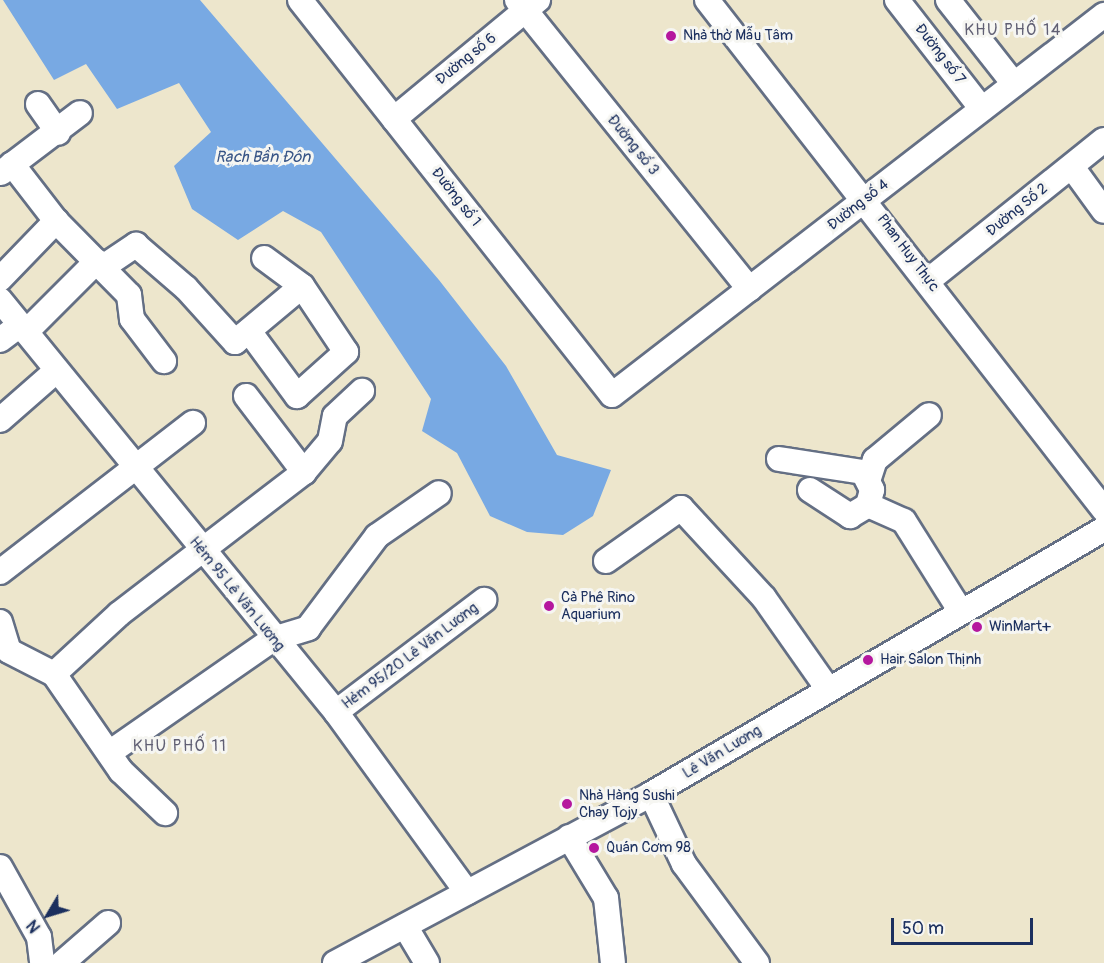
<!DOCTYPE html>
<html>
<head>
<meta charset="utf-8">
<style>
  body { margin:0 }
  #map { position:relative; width:1104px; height:963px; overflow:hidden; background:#ede6cc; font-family:Pangolin,sans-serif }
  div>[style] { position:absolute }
  .water>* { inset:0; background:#78a9e3 }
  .roads { filter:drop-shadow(2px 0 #646f84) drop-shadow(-2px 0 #646f84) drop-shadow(0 2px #646f84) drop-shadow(0 -2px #646f84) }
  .minor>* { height:24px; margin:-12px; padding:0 12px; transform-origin:12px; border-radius:12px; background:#fff }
  .dots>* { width:16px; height:16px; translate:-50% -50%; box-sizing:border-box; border:3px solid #f6f6f2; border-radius:50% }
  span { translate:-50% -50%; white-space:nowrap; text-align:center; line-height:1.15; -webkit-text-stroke:6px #f6f6f2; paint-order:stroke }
  .poi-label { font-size:15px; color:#1b2f5e }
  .left { translate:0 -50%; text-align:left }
  .street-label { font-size:15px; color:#1b2f5e }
  .neighbourhood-label { font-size:16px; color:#605f73; letter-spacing:1.5px }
  .water-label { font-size:16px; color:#375486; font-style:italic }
  .north { position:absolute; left:18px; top:885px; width:60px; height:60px; -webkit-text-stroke:4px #f6f6f2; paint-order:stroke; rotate:232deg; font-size:16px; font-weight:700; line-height:24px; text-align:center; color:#1b2f5e }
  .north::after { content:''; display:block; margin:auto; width:21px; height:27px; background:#1b2f5e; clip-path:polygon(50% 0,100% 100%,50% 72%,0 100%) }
  .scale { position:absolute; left:891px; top:918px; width:142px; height:27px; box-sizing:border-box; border:3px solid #1b2f5e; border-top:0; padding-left:8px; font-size:18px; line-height:21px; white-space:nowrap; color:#1b2f5e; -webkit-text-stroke:4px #f6f6f2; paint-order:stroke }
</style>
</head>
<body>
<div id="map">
  <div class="water">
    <i style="clip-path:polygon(3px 0,200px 0,439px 280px,506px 366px,557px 455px,611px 470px,593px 516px,563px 535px,527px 532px,490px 516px,457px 453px,422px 431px,431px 399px,321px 232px,283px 211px,238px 240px,192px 209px,174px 166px,211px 132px,179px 83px,117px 109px,86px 64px,54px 80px)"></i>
  </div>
  <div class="roads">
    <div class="minor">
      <i style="left:300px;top:0;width:503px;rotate:51.7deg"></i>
      <i style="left:612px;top:395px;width:622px;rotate:-37.68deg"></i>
      <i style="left:517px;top:0;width:371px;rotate:51.2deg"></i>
      <i style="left:707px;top:0;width:646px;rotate:52.1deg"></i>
      <i style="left:897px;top:0;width:138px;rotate:52.1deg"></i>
      <i style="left:948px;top:0;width:107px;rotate:51.8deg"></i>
      <i style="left:38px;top:104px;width:35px;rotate:55deg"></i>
      <i style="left:394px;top:119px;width:187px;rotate:-39.6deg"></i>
      <i style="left:12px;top:164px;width:72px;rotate:52.3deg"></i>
      <i style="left:56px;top:221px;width:104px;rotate:45.4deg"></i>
      <i style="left:129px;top:295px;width:24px;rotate:83deg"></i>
      <i style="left:132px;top:319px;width:53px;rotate:52.7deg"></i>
      <i style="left:1072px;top:167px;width:54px;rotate:54deg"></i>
      <i style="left:1px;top:173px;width:99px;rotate:-37.2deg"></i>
      <i style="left:103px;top:267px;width:40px;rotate:-34deg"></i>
      <i style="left:136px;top:245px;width:66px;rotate:40.7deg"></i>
      <i style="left:186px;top:288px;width:73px;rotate:47.8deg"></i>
      <i style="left:235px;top:342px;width:87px;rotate:-39.9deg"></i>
      <i style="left:0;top:279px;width:81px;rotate:-46deg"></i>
      <i style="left:929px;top:280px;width:224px;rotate:-38.7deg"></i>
      <i style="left:0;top:300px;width:532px;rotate:50.8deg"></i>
      <i style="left:336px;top:712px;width:223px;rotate:54deg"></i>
      <i style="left:249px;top:331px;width:81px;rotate:53.6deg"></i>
      <i style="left:297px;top:396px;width:66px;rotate:-41.9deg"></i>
      <i style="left:346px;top:352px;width:79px;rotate:-123.7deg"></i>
      <i style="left:302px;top:286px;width:47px;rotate:-143.6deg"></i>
      <i style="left:26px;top:332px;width:100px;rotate:-45deg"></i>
      <i style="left:0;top:340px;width:25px;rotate:-37deg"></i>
      <i style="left:246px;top:396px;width:96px;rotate:52.7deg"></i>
      <i style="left:0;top:420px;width:74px;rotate:-41.2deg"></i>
      <i style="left:779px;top:459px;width:85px;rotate:8.8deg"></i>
      <i style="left:863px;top:472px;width:20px;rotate:63deg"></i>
      <i style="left:872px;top:490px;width:16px;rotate:105deg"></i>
      <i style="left:869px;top:478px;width:19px;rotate:-72deg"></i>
      <i style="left:875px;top:460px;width:70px;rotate:-39.8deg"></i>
      <i style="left:810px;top:490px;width:48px;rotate:33deg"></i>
      <i style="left:850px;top:516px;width:21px;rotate:-31deg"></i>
      <i style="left:868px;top:505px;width:39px;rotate:24deg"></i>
      <i style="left:904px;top:521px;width:107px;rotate:57.9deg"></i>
      <i style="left:606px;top:561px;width:92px;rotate:-35.2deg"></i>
      <i style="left:681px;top:508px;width:122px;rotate:47.3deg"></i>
      <i style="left:764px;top:598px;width:111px;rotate:54.9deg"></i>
      <i style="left:0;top:572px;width:244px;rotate:-37.7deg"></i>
      <i style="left:0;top:622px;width:30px;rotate:73deg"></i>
      <i style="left:9px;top:651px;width:51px;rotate:27.1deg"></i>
      <i style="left:54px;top:674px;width:118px;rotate:55.4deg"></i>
      <i style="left:121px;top:771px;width:61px;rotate:43.7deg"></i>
      <i style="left:54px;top:674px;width:88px;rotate:-42.7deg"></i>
      <i style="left:119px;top:614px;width:233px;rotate:-37.5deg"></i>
      <i style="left:304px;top:472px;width:40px;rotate:-50deg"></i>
      <i style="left:330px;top:441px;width:25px;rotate:-79deg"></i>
      <i style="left:335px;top:416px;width:37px;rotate:-43deg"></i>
      <i style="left:336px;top:712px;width:186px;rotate:-37.1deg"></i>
      <i style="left:109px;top:753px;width:200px;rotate:-34.8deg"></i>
      <i style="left:273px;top:639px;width:37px;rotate:-17deg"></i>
      <i style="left:308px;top:628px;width:115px;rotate:-53.1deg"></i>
      <i style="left:377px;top:536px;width:75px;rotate:-34.7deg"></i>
      <i style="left:651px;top:794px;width:77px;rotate:64.8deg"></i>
      <i style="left:684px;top:864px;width:123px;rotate:53.6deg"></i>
      <i style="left:569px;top:837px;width:71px;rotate:58.8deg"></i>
      <i style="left:606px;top:898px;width:65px;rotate:83.9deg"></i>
      <i style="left:0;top:867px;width:80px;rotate:60.9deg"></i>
      <i style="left:39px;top:937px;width:26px;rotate:83deg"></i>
      <i style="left:405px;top:926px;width:43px;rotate:59.3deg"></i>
      <i style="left:62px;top:963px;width:61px;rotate:-41deg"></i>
      <i style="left:335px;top:963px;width:358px;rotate:-28.1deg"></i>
      <i style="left:651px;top:794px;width:525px;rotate:-30.33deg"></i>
    </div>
  </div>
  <div class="dots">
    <i style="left:671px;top:36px;background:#b5179e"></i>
    <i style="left:549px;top:606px;background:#b5179e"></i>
    <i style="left:977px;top:627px;background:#b5179e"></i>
    <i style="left:868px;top:660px;background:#b5179e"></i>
    <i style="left:567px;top:804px;background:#b5179e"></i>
    <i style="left:594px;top:848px;background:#b5179e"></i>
  </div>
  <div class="poi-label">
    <span class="left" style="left:683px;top:36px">Nhà thờ Mẫu Tâm</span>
    <span class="left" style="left:561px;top:606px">Cà Phê Rino<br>Aquarium</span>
    <span class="left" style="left:989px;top:627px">WinMart+</span>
    <span class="left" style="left:880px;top:660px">Hair Salon Thịnh</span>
    <span class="left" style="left:579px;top:804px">Nhà Hàng Sushi<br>Chay Tojy</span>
    <span class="left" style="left:606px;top:848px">Quán Cơm 98</span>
  </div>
  <div class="street-label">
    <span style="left:940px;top:54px;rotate:52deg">Đường số 7</span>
    <span style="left:466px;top:59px;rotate:-39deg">Đường số 6</span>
    <span style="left:633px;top:145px;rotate:51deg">Đường số 3</span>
    <span style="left:456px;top:197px;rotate:52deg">Đường số 1</span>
    <span style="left:858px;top:205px;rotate:-38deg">Đường số 4</span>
    <span style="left:1017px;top:210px;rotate:-39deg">Đường Số 2</span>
    <span style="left:908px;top:253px;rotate:53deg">Phan Huy Thực</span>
    <span style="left:237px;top:594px;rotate:51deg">Hẻm 95 Lê Văn Lương</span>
    <span style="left:410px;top:656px;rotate:-37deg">Hẻm 95/20 Lê Văn Lương</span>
    <span style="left:722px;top:752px;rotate:-31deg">Lê Văn Lương</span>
  </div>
  <div class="neighbourhood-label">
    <span style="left:1013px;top:30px">KHU PHỐ 14</span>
    <span style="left:180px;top:746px">KHU PHỐ 11</span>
  </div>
  <div class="water-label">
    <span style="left:263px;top:157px">Rạch Bần Đôn</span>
  </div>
  <div class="north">N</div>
  <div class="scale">50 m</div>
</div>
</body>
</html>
